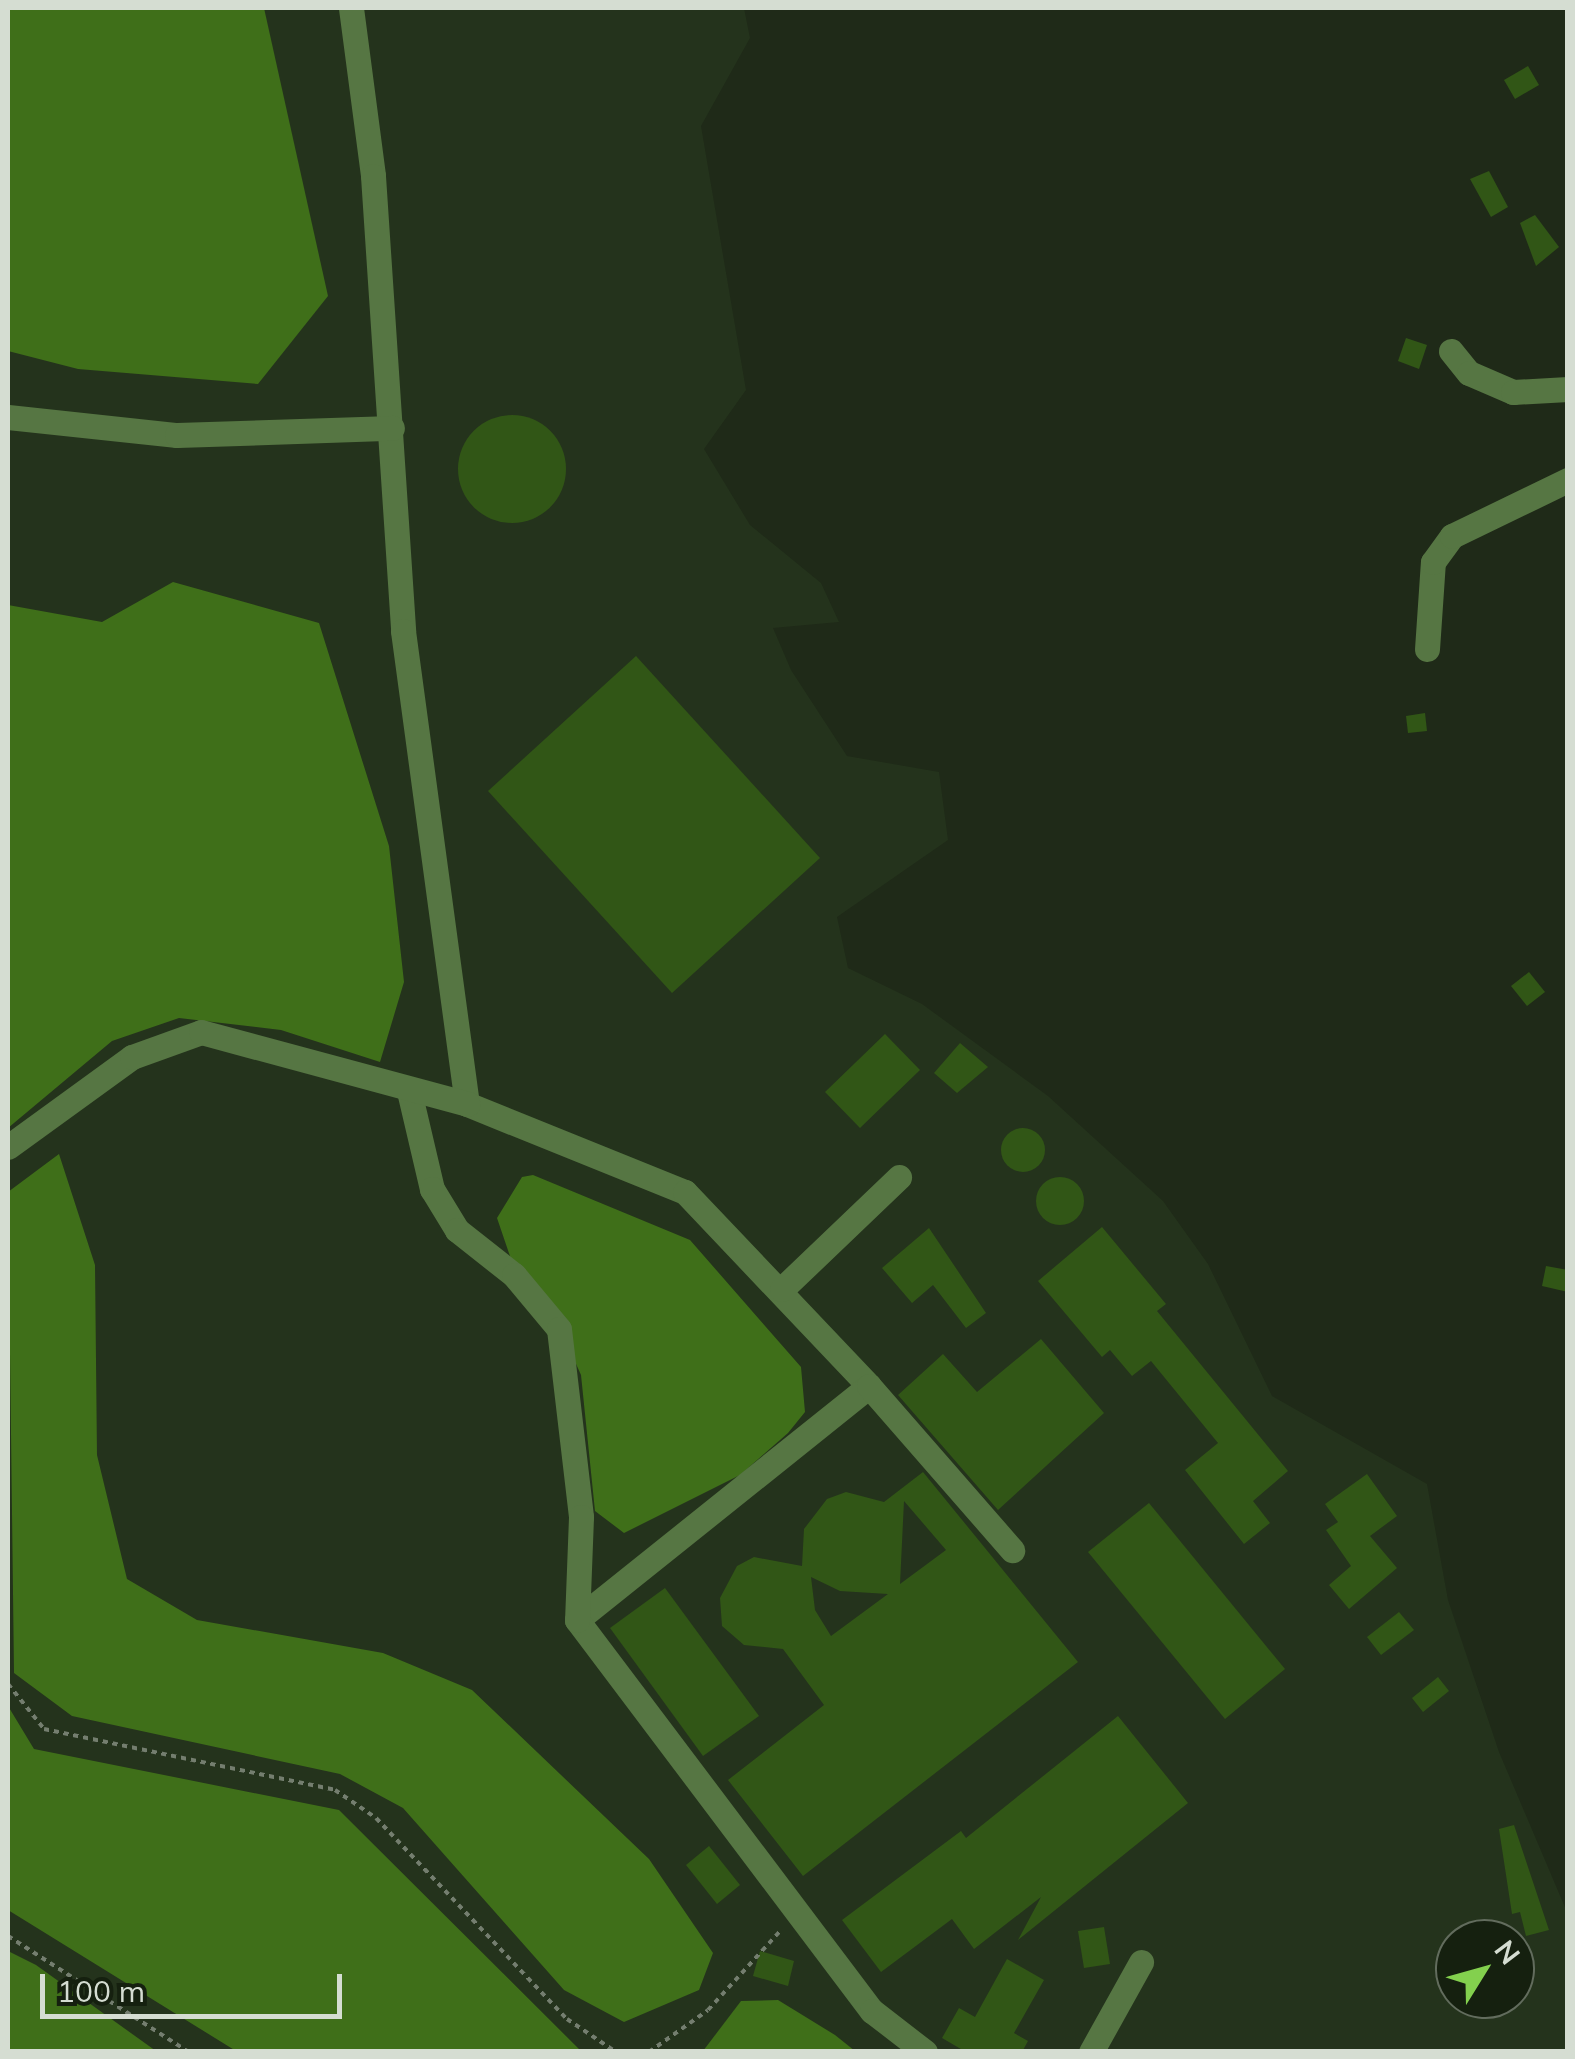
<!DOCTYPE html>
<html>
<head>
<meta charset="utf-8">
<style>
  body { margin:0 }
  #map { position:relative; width:1575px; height:2059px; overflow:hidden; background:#1f2a18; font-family:Mulish,sans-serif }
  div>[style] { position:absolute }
  .built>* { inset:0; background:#24331c }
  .water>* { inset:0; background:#3f6f19 }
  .building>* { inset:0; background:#315616 }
  .round { border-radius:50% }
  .path>* { height:4px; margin-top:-2px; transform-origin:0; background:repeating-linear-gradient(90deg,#747e6f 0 5px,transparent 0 10px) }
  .minor>* { height:25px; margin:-12.5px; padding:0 12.5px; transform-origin:12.5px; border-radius:12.5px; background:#567643 }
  span { translate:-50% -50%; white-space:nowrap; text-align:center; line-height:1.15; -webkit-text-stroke:10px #15200f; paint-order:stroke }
  .frame { position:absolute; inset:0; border:10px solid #d5ddd2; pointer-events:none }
  .north { position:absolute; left:1435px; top:1919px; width:100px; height:100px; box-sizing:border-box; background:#15200f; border:2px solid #626c5d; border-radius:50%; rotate:53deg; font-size:28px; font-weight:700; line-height:40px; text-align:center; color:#d5ddd2 }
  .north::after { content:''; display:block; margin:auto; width:35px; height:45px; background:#83d04e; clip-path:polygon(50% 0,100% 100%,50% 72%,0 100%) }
  .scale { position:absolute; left:40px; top:1974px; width:302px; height:45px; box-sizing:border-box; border:5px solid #d5ddd2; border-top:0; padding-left:12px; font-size:30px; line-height:35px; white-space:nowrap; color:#d5ddd2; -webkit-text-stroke:8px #15200f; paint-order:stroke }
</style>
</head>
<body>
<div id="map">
  <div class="built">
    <i style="clip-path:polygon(evenodd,8px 8px,744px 8px,750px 38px,701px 126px,746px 390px,704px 449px,750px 525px,821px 583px,839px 622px,773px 628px,791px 670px,847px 756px,939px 772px,948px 840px,837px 917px,848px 968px,922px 1004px,1048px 1096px,1163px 1201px,1208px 1264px,1272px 1396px,1427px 1484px,1448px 1600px,1499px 1752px,1567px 1912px,1567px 2051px,8px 2052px,8px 8px,1455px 1939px,1515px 1939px,1515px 1999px,1455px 1999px,1455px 1939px)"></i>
  </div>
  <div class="water">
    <i style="clip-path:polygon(8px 8px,264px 8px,328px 296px,258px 384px,78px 369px,8px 351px)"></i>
    <i style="clip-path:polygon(173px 582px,319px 623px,389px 846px,404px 982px,380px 1062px,281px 1030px,179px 1018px,112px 1041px,8px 1128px,8px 605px,102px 622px)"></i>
    <i style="clip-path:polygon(59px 1154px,95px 1265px,97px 1455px,127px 1579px,197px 1620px,383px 1653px,472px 1690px,649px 1859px,713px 1953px,699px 1990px,624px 2022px,564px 1990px,403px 1808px,340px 1774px,72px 1716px,14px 1673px,8px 1192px)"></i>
    <i style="clip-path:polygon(533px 1175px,690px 1240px,801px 1367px,805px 1412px,788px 1433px,740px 1475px,624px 1533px,595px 1511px,581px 1375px,555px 1317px,512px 1262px,497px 1218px,522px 1177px)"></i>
    <i style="clip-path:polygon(8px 1706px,34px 1749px,339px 1810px,581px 2051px,236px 2051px,8px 1910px)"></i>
    <i style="clip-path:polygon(8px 1951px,36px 1965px,156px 2051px,8px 2051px)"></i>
    <i style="clip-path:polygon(778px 2000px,835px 2035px,855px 2051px,703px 2051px,741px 2001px)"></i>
  </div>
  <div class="building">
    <i style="clip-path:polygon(1528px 66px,1539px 85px,1515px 99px,1504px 80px)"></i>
    <i style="clip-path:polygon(1489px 171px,1508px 207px,1491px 217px,1470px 179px)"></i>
    <i style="clip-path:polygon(1535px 215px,1559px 247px,1536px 266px,1520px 223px)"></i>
    <i style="clip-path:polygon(1406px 338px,1427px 345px,1419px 369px,1398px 361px)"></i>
    <i class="round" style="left:458px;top:415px;width:108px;height:108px"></i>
    <i style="clip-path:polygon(636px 656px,820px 858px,672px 993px,488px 791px)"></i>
    <i style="clip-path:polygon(1425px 713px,1427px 731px,1408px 733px,1406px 716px)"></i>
    <i style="clip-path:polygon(1529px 972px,1545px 992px,1527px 1006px,1511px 986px)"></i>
    <i style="clip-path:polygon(885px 1034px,920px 1070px,860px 1128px,825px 1092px)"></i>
    <i style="clip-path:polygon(960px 1043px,988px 1067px,957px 1093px,934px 1073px)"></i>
    <i class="round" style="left:1001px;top:1128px;width:44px;height:44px"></i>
    <i class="round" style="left:1036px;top:1177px;width:48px;height:48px"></i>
    <i style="clip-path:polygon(1102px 1227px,1166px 1304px,1157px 1311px,1288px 1471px,1253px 1501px,1270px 1523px,1244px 1544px,1185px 1470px,1218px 1443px,1151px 1361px,1132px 1376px,1110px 1350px,1102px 1357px,1038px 1281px)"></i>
    <i style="clip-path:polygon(929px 1228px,986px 1313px,966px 1328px,933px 1285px,912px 1303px,882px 1268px)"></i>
    <i style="clip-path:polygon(1546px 1266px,1568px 1270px,1568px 1292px,1542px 1286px)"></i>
    <i style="clip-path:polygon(1041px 1339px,1104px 1413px,998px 1510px,898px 1395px,943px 1354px,977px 1392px)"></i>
    <i style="clip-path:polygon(evenodd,923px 1472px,1078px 1662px,803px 1876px,728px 1780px,824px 1705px,783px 1649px,744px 1645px,722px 1626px,720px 1598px,737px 1566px,754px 1557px,802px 1566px,804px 1529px,827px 1499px,846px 1492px,884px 1502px,923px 1472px,904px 1501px,946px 1550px,900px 1584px,904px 1501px,923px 1472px,811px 1577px,840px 1591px,888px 1594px,831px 1636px,815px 1610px,811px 1577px)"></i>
    <i style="clip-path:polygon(1367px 1474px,1397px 1516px,1370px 1536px,1397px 1568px,1349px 1609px,1329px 1585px,1351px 1566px,1326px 1530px,1338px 1522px,1325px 1504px)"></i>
    <i style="clip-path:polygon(1149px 1503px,1285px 1669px,1225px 1719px,1088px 1552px)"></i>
    <i style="clip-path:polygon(665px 1588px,759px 1716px,703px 1756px,610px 1628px)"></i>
    <i style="clip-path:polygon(1399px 1612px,1414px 1630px,1381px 1655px,1367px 1637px)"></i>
    <i style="clip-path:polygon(1438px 1677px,1449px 1691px,1423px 1712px,1412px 1698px)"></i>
    <i style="clip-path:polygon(1118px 1716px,1188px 1803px,1018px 1940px,1041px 1897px,974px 1949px,952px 1919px,881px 1972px,842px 1920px,961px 1831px,966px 1838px)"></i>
    <i style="clip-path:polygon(1514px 1825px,1549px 1930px,1526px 1936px,1520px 1912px,1512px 1914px,1499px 1829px)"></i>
    <i style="clip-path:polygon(709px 1846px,740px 1885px,717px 1904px,686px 1865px)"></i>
    <i style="clip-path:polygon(1104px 1927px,1110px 1964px,1084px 1968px,1078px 1931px)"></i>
    <i style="clip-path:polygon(760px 1951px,794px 1961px,788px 1986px,753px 1976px)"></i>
    <i style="clip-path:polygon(1007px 1959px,1044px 1980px,1014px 2033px,1028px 2041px,1022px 2052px,966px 2052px,942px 2038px,959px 2008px,975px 2017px)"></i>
  </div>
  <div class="path">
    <i style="left:8px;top:1684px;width:58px;rotate:51.3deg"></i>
    <i style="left:44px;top:1729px;width:297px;rotate:11.8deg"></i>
    <i style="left:335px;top:1790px;width:50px;rotate:34.3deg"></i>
    <i style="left:376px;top:1818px;width:277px;rotate:46.5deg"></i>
    <i style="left:567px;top:2019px;width:59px;rotate:34deg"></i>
    <i style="left:8px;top:1936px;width:215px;rotate:32.7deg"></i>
    <i style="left:649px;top:2052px;width:72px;rotate:-35.4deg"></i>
    <i style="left:708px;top:2010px;width:108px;rotate:-47.6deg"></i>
  </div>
  <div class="minor">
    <i style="left:351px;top:8px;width:169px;rotate:82.5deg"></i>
    <i style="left:373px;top:176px;width:456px;rotate:86.2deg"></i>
    <i style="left:403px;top:631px;width:477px;rotate:82.3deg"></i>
    <i style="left:467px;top:1104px;width:235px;rotate:22deg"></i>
    <i style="left:685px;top:1192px;width:267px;rotate:46.5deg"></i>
    <i style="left:869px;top:1386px;width:374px;rotate:141.3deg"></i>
    <i style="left:577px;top:1620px;width:490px;rotate:53deg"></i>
    <i style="left:872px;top:2011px;width:67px;rotate:37.7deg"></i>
    <i style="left:1451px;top:351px;width:28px;rotate:51deg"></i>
    <i style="left:1469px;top:373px;width:48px;rotate:23.4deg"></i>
    <i style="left:1513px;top:392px;width:55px;rotate:-3.1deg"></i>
    <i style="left:8px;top:417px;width:170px;rotate:6.1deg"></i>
    <i style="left:177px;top:435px;width:215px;rotate:-1.9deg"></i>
    <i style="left:1427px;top:649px;width:87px;rotate:-86.1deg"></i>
    <i style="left:1433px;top:562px;width:32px;rotate:-54deg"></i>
    <i style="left:1452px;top:536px;width:129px;rotate:-25.8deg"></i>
    <i style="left:409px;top:1091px;width:101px;rotate:76.8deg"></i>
    <i style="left:432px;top:1189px;width:48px;rotate:58.6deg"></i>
    <i style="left:457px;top:1230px;width:73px;rotate:38.3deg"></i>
    <i style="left:514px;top:1275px;width:70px;rotate:50.2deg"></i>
    <i style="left:559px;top:1329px;width:189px;rotate:83.3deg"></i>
    <i style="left:581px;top:1517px;width:103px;rotate:92.2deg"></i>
    <i style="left:8px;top:1147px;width:153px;rotate:-36deg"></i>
    <i style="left:132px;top:1057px;width:73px;rotate:-19.9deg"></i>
    <i style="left:201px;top:1032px;width:276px;rotate:15.1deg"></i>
    <i style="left:782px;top:1289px;width:162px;rotate:-43.7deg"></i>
    <i style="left:869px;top:1386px;width:218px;rotate:48.9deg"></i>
    <i style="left:1091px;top:2052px;width:103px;rotate:-60.9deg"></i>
  </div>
  <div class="frame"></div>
  <div class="north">N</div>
  <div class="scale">100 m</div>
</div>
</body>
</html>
